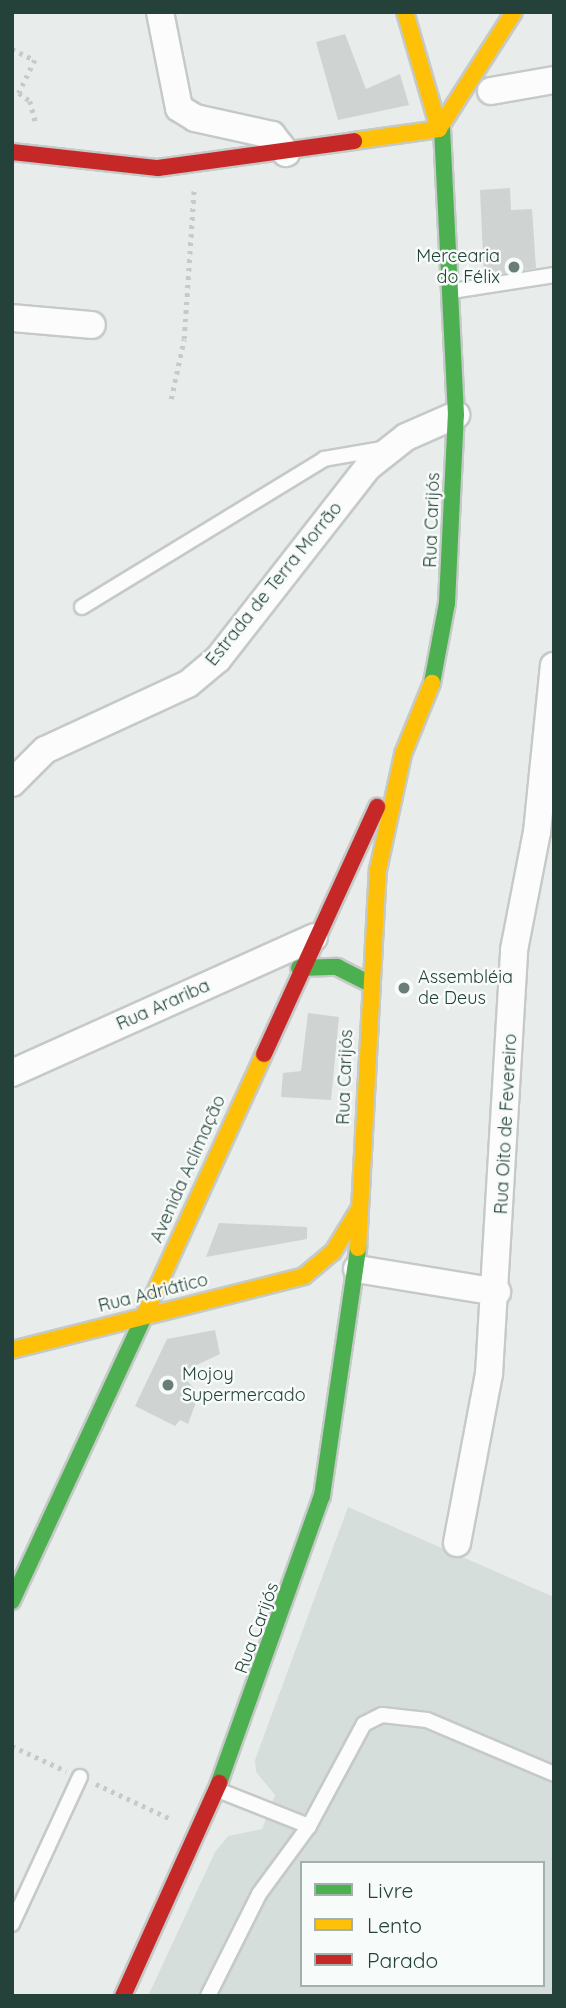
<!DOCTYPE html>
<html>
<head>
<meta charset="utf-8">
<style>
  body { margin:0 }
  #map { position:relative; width:566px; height:2008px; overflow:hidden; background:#e8edeb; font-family:Quicksand,sans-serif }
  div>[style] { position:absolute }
  .built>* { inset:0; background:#d6dedb }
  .building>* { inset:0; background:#cfd4d2 }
  .path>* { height:4.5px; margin-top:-2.25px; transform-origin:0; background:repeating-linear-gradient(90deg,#c3ccca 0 3.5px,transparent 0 8.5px) }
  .roads { filter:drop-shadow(2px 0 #c5cac8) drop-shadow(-2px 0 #c5cac8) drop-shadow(0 2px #c5cac8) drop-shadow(0 -2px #c5cac8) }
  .lane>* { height:14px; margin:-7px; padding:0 7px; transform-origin:7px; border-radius:7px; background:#fcfcfc }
  .street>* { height:26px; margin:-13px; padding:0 13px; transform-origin:13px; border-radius:13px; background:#fcfcfc }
  .fast>* { height:16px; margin:-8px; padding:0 8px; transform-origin:8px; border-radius:8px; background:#4caf50 }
  .slow>* { height:16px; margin:-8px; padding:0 8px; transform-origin:8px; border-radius:8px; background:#ffc107 }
  .jam>* { height:16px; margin:-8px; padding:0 8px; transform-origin:8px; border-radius:8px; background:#c62828 }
  .dots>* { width:19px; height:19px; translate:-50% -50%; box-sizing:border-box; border:4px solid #f7fbf9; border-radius:50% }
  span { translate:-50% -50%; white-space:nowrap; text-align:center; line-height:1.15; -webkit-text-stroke:5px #f7fbf9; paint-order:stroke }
  .poi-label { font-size:18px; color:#24423a }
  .right { translate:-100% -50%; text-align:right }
  .left { translate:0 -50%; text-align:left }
  .street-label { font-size:18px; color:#24423a }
  .frame { position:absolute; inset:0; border:14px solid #24423a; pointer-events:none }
  .legend { position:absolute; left:300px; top:1861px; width:245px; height:126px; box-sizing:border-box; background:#f7fbf9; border:2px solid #a3b1ad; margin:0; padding:9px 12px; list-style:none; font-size:21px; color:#24423a }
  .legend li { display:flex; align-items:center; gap:14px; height:35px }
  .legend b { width:35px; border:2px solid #a3b1ad }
</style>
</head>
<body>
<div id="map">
  <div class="built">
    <i style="clip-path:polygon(evenodd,348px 1507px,554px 1597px,554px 1996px,148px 1996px,215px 1852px,228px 1836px,262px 1829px,275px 1795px,256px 1772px,255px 1760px,348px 1507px,302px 1863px,543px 1863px,543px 1985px,302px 1985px,302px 1863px)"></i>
  </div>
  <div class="building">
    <i style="clip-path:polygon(345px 34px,366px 89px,400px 74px,409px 105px,338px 120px,316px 42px)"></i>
    <i style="clip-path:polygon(510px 188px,511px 210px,532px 209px,536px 268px,484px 276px,480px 190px)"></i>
    <i style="clip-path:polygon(308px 1013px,339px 1017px,331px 1100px,281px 1097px,283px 1073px,301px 1071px)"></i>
    <i style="clip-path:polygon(219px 1223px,307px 1227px,307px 1239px,206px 1257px)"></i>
    <i style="clip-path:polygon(215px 1330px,220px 1354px,180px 1373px,199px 1394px,188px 1424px,180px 1420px,175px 1426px,135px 1406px,167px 1339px)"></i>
  </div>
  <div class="path">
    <i style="left:12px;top:49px;width:25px;rotate:26deg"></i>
    <i style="left:35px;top:60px;width:37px;rotate:116deg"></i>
    <i style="left:19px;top:93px;width:14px;rotate:36deg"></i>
    <i style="left:30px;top:101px;width:23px;rotate:75deg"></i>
    <i style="left:171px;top:399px;width:61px;rotate:-77.8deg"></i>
    <i style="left:184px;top:339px;width:149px;rotate:-86.2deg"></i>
    <i style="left:12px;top:1746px;width:60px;rotate:24.8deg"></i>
    <i style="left:96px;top:1784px;width:83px;rotate:25deg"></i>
  </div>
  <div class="roads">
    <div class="lane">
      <i style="left:452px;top:291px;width:103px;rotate:-8.9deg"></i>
      <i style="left:82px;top:607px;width:284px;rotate:-31.4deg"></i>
      <i style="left:324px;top:459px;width:64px;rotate:-9.9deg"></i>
      <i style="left:218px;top:1790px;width:98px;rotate:21.6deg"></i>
      <i style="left:12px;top:1924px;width:162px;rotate:-65.2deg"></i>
      <i style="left:208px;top:1996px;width:114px;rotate:-63.4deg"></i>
      <i style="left:259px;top:1894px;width:84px;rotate:-53.7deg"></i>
      <i style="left:309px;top:1826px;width:116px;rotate:-61.7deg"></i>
      <i style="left:364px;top:1724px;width:20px;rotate:-27deg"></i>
      <i style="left:382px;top:1715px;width:45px;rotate:6.3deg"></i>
      <i style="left:427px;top:1720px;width:138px;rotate:23deg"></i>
    </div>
    <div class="street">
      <i style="left:160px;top:12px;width:98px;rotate:78.8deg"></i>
      <i style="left:179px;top:108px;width:19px;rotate:32deg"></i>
      <i style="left:195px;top:118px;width:79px;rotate:12.4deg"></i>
      <i style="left:272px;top:135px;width:23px;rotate:52deg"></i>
      <i style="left:491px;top:91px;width:64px;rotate:-9.9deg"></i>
      <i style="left:12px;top:318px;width:80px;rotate:5deg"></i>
      <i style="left:12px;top:783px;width:47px;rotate:-45deg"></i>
      <i style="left:45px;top:750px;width:157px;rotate:-24.8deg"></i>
      <i style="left:188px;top:684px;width:39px;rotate:-40deg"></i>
      <i style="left:218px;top:659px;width:244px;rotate:-52deg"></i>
      <i style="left:368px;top:467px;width:48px;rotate:-38.3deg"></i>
      <i style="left:406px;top:437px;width:55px;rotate:-23.7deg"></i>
      <i style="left:12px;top:1073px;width:331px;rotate:-24.2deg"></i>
      <i style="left:357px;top:1269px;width:142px;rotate:9.3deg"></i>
      <i style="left:457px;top:1543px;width:172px;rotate:-79.3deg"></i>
      <i style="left:489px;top:1374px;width:425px;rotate:-86.6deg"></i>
      <i style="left:514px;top:950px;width:120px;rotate:-79deg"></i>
      <i style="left:537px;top:832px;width:167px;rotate:-84.2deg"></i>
    </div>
    <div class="fast">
      <i style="left:432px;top:683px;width:81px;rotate:-79.4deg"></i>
      <i style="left:447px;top:603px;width:188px;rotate:-87.3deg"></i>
      <i style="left:456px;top:415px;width:291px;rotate:-92.8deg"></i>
      <i style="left:299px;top:968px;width:38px;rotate:-2deg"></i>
      <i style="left:337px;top:967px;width:35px;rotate:27deg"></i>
      <i style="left:12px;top:1601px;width:316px;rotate:-65.1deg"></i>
      <i style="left:219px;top:1783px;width:305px;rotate:-70.3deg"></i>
      <i style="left:322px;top:1496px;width:251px;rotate:-81.7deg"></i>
    </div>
    <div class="slow">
      <i style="left:442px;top:124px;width:133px;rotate:-57.3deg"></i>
      <i style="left:354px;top:141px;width:86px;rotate:-8deg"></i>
      <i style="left:439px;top:129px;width:122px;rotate:-106.2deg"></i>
      <i style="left:358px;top:1248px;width:379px;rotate:-87deg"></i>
      <i style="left:378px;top:870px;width:119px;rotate:-77.8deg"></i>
      <i style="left:403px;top:754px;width:77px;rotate:-67.8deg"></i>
      <i style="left:145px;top:1314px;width:286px;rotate:-65.4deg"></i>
      <i style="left:12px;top:1350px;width:301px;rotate:-14.2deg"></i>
      <i style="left:304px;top:1276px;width:38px;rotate:-40deg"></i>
      <i style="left:333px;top:1252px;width:48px;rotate:-58.6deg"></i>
    </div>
    <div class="jam">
      <i style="left:12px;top:152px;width:147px;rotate:6.3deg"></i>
      <i style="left:158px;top:168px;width:198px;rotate:-7.8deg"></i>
      <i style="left:264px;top:1054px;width:272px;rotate:-65.4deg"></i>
      <i style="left:123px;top:1996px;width:234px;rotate:-65.7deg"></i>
    </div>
  </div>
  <div class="dots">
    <i style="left:514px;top:267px;background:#697e78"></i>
    <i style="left:404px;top:988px;background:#697e78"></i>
    <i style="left:168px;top:1385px;background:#697e78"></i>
  </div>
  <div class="poi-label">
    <span class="right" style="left:500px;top:267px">Mercearia<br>do Félix</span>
    <span class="left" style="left:418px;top:988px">Assembléia<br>de Deus</span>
    <span class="left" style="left:182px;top:1385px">Mojoy<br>Supermercado</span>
  </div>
  <div class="street-label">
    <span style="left:432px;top:520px;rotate:-88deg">Rua Carijós</span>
    <span style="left:274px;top:584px;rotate:-51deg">Estrada de Terra Morrão</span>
    <span style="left:163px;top:1005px;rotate:-24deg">Rua Arariba</span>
    <span style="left:345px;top:1077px;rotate:-88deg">Rua Carijós</span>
    <span style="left:506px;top:1124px;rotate:-87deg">Rua Oito de Fevereiro</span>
    <span style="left:188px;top:1169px;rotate:-66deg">Avenida Aclimação</span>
    <span style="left:153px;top:1293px;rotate:-14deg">Rua Adriático</span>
    <span style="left:257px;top:1628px;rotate:-70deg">Rua Carijós</span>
  </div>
  <div class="frame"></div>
  <ul class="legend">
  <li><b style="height:9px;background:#4caf50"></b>Livre</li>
  <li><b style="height:9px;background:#ffc107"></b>Lento</li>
  <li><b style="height:9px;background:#c62828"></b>Parado</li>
  </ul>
</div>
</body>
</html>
